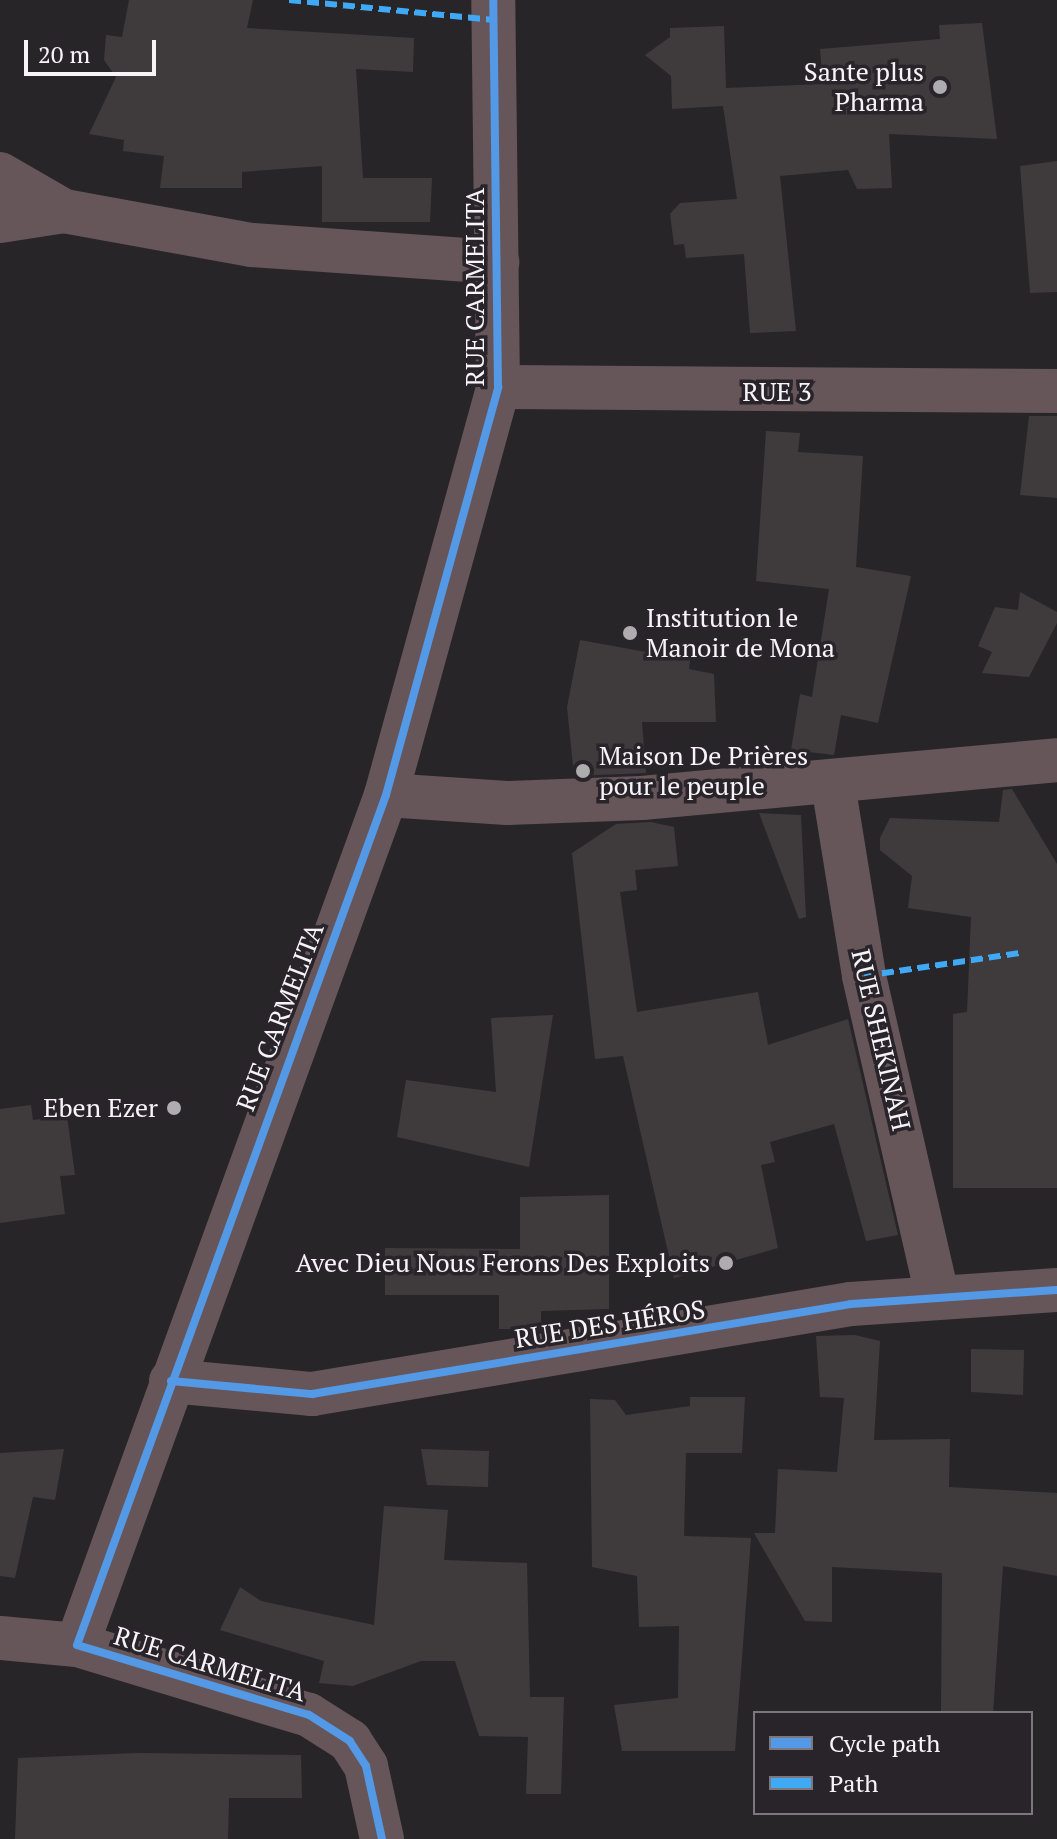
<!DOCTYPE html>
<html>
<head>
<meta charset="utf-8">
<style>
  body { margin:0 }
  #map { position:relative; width:1057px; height:1839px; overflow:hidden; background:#282529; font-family:"PT Serif",serif }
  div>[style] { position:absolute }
  .building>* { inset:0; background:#3f3b3d }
  .minor>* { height:44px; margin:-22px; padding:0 22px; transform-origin:22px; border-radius:22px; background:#66565a }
  .quiet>* { height:6px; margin-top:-3px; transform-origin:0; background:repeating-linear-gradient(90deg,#3fa9f5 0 12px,transparent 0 18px) }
  .cycleway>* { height:8px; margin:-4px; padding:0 4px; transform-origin:4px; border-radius:4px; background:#5399e6 }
  .dots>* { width:22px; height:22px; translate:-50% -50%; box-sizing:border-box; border:4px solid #29242a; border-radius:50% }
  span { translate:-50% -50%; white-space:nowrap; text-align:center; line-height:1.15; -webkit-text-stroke:7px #29242a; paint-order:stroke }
  .poi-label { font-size:26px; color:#f7f4f8 }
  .right { translate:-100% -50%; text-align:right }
  .left { translate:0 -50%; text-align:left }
  .street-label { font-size:26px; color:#f7f4f8 }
  .legend { position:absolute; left:753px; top:1711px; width:280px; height:104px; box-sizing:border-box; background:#29242a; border:2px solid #7b777c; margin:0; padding:10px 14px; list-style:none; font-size:24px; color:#f7f4f8 }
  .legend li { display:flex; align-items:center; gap:16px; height:40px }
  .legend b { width:40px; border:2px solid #7b777c }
  .scale { position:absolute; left:24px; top:40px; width:132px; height:36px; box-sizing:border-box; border:4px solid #f7f4f8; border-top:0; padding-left:10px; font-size:24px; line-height:28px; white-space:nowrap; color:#f7f4f8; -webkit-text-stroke:6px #29242a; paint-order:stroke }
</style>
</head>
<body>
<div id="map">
  <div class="building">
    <i style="clip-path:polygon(129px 0,253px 0,247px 28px,414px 38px,413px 72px,356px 69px,363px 178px,432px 178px,430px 222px,322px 222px,322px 166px,242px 172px,242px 188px,160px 188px,164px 156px,123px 151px,124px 140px,89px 134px,116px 77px,104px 60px,106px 35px,122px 37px)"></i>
    <i style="clip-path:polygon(982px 23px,997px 139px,889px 134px,892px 188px,857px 189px,848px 170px,780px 176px,796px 331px,750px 333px,744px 254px,686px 258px,684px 244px,674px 245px,670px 214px,680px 203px,737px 199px,723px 106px,672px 109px,671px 76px,645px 55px,670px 37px,670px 28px,724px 26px,726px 88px,823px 84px,820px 49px,940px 39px,939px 25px)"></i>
    <i style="clip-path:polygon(1057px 161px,1057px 292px,1030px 293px,1020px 166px)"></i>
    <i style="clip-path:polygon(1029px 416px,1057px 416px,1057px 498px,1020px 495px)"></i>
    <i style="clip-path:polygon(766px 431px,800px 433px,798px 452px,863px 456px,856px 567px,911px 576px,878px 723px,841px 715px,834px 755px,791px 750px,800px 694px,812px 697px,829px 589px,756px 581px)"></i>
    <i style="clip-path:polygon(1020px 592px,1057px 612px,1057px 623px,1029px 677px,982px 673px,992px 652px,978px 646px,995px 607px,1018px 610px)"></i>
    <i style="clip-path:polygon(580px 640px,690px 660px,689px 669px,714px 674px,716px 722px,642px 722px,646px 773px,574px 776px,567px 707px)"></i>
    <i style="clip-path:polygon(1012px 789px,1057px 864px,1057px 1188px,953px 1188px,953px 1014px,967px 1012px,971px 917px,908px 908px,912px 876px,880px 850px,880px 838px,890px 818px,999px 822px,1003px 790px)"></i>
    <i style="clip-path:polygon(759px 813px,801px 815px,806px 917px,799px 919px)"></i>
    <i style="clip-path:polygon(651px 822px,674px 827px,678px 866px,635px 870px,637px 890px,620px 892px,637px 1012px,758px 992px,768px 1045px,848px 1019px,898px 1235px,866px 1241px,834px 1124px,770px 1142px,775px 1162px,761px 1165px,778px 1248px,674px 1278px,623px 1056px,595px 1059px,572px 853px,616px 824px)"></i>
    <i style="clip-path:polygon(553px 1015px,529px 1167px,397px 1137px,406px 1080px,496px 1092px,491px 1018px)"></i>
    <i style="clip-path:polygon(31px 1105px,33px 1120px,67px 1116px,75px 1175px,60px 1176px,65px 1214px,0 1223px,0 1109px)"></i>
    <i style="clip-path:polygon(609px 1195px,609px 1309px,541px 1311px,541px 1329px,499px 1329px,499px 1295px,385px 1295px,385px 1248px,520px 1249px,520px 1197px)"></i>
    <i style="clip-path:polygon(855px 1335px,880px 1341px,874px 1440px,950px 1439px,949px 1487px,1057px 1493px,1057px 1576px,1003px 1566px,993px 1713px,941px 1713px,942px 1573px,832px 1567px,832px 1622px,805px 1621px,754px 1533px,775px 1533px,778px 1469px,837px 1472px,844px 1398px,820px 1397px,816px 1336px)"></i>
    <i style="clip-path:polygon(971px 1349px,1024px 1350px,1023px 1395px,971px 1392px)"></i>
    <i style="clip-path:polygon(690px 1397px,745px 1397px,742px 1453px,686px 1453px,684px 1536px,751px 1538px,735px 1751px,622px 1751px,614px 1705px,678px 1698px,679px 1626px,639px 1627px,637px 1576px,592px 1567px,590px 1399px,615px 1400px,626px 1415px,690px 1406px)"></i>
    <i style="clip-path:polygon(64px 1449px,55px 1500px,33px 1497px,15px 1578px,0 1576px,0 1453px)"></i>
    <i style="clip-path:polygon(421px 1449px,489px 1451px,488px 1487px,427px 1485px)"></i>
    <i style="clip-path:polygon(384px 1506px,448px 1510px,444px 1560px,527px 1563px,530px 1697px,564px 1697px,561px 1794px,526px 1794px,528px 1737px,479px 1736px,455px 1661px,421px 1661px,353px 1686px,319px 1683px,324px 1661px,220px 1630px,240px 1587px,261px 1601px,374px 1625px)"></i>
    <i style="clip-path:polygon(137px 1753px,301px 1755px,302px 1798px,229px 1798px,228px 1839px,15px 1839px,18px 1758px)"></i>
  </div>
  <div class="minor">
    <i style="left:0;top:174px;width:74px;rotate:30deg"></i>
    <i style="left:64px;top:211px;width:191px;rotate:10.3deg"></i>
    <i style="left:252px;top:245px;width:246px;rotate:4deg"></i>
    <i style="left:0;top:221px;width:65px;rotate:-8.9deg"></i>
    <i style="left:498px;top:387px;width:559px;rotate:0.41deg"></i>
    <i style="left:833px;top:784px;width:194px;rotate:80.8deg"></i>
    <i style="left:864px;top:976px;width:327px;rotate:77.1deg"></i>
    <i style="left:386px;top:795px;width:121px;rotate:3.8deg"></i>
    <i style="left:507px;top:803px;width:135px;rotate:-2.1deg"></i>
    <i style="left:642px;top:798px;width:417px;rotate:-5.2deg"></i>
    <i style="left:171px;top:1381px;width:142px;rotate:5.3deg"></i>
    <i style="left:312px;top:1394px;width:546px;rotate:-9.48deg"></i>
    <i style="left:851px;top:1304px;width:206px;rotate:-3.9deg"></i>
    <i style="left:0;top:1638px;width:77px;rotate:5.2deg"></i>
    <i style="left:382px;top:1839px;width:75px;rotate:-102.4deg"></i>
    <i style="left:366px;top:1766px;width:30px;rotate:-123deg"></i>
    <i style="left:350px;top:1741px;width:49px;rotate:-147.6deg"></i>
    <i style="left:309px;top:1715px;width:242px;rotate:-163.2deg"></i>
    <i style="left:77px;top:1645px;width:904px;rotate:-70.02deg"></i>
    <i style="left:386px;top:795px;width:423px;rotate:-74.6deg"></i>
    <i style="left:498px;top:387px;width:387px;rotate:-90.7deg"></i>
  </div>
  <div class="quiet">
    <i style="left:289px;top:0;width:206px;rotate:5.6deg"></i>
    <i style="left:864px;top:976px;width:158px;rotate:-8.4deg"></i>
  </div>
  <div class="cycleway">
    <i style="left:171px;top:1381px;width:142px;rotate:5.3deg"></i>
    <i style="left:312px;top:1394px;width:546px;rotate:-9.48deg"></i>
    <i style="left:851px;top:1304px;width:206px;rotate:-3.9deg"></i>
    <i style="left:382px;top:1839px;width:75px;rotate:-102.4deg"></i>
    <i style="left:366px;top:1766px;width:30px;rotate:-123deg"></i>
    <i style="left:350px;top:1741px;width:49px;rotate:-147.6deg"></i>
    <i style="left:309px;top:1715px;width:242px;rotate:-163.2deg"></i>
    <i style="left:77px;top:1645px;width:904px;rotate:-70.02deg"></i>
    <i style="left:386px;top:795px;width:423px;rotate:-74.6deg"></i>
    <i style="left:498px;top:387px;width:387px;rotate:-90.7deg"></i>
  </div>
  <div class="dots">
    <i style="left:940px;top:87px;background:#afacb0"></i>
    <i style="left:630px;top:633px;background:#afacb0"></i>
    <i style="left:583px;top:771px;background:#afacb0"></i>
    <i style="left:174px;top:1108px;background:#afacb0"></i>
    <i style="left:726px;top:1263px;background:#afacb0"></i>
  </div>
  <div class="poi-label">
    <span class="right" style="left:924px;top:87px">Sante plus<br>Pharma</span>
    <span class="left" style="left:646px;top:633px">Institution le<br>Manoir de Mona</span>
    <span class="left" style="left:599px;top:771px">Maison De Prières<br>pour le peuple</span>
    <span class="right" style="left:158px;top:1108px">Eben Ezer</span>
    <span class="right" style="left:710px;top:1263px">Avec Dieu Nous Ferons Des Exploits</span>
  </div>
  <div class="street-label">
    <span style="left:475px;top:287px;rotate:-90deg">RUE CARMELITA</span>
    <span style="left:777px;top:392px">RUE 3</span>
    <span style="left:280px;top:1017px;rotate:-69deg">RUE CARMELITA</span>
    <span style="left:881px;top:1040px;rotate:77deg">RUE SHEKINAH</span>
    <span style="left:610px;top:1324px;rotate:-9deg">RUE DES HÉROS</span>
    <span style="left:210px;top:1664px;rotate:17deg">RUE CARMELITA</span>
  </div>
  <ul class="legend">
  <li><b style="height:10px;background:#5399e6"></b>Cycle path</li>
  <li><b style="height:10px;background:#3fa9f5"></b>Path</li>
  </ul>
  <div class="scale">20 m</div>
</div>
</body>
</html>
